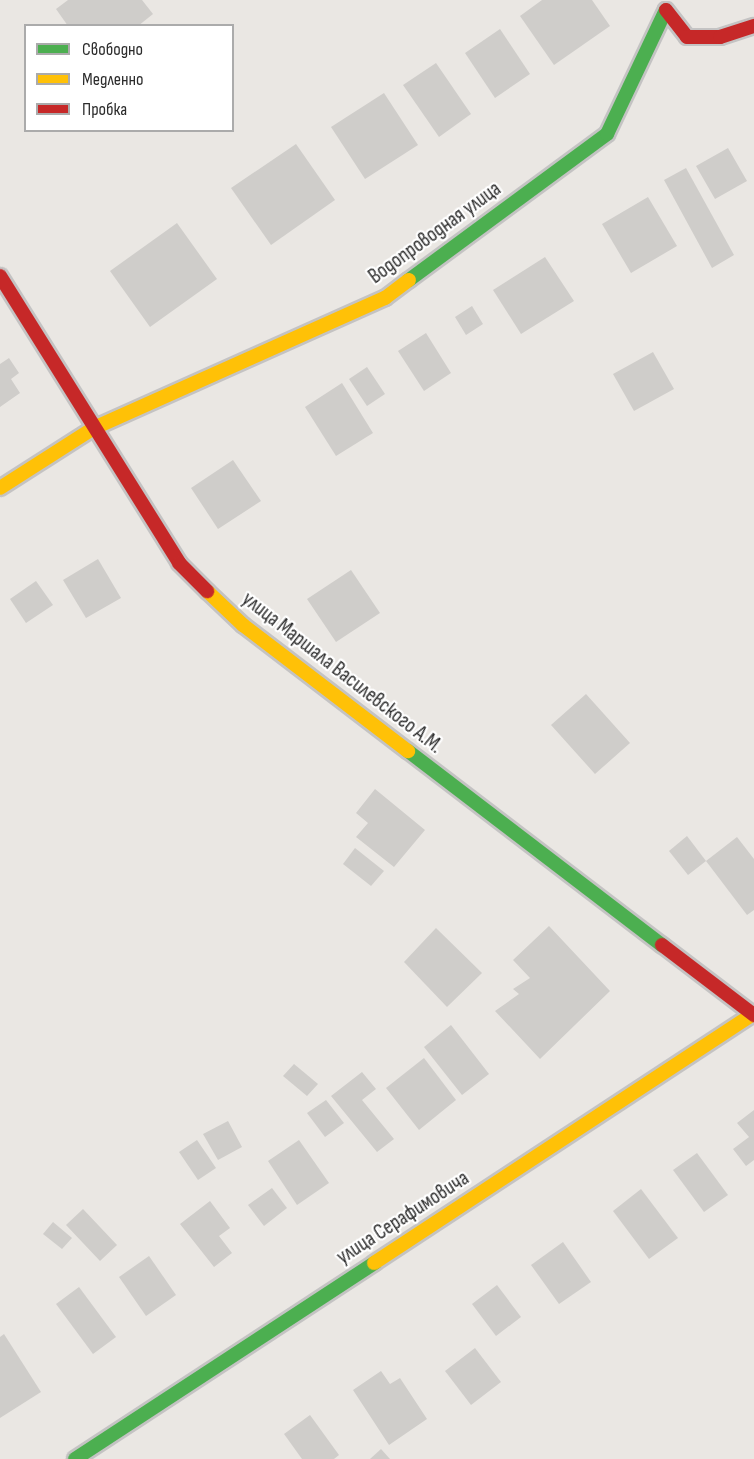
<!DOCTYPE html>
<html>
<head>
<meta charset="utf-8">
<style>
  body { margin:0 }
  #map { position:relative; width:754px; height:1459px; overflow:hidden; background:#eae7e3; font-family:"Sofia Sans Condensed",sans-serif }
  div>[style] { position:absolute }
  .building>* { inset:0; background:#cfcdca }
  .roads { filter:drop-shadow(2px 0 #c4c3c3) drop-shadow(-2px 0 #c4c3c3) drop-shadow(0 2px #c4c3c3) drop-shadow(0 -2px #c4c3c3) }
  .fast>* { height:14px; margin:-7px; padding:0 7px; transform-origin:7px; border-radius:7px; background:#4caf50 }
  .slow>* { height:14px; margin:-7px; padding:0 7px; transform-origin:7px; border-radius:7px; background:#ffc107 }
  .jam>* { height:14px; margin:-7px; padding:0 7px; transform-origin:7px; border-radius:7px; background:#c62828 }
  span { translate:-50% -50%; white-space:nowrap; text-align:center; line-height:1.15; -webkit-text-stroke:4.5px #fff; paint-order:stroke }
  .street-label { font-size:21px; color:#2c2c2c }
  .legend { position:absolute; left:24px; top:24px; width:210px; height:108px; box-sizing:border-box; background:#fff; border:2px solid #ababab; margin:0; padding:8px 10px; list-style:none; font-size:18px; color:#2c2c2c }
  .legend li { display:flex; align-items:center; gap:12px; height:30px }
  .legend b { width:30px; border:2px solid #ababab }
</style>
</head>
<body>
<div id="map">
  <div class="building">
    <i style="clip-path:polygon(68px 0,142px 0,153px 14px,138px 26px,68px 26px,56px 9px)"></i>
    <i style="clip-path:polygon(542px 0,592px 0,610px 26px,554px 65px,520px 16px)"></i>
    <i style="clip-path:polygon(500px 29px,530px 74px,495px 98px,465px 53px)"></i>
    <i style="clip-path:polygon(436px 63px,471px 114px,439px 137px,403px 85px)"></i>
    <i style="clip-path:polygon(384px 93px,418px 145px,365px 179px,331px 127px)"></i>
    <i style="clip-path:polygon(296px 144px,335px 200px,271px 245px,231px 188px)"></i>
    <i style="clip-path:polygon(728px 148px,747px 181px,715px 199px,696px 166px)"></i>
    <i style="clip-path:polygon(686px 168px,734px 255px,712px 268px,664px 180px)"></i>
    <i style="clip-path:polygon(648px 197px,677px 246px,631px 273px,602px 224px)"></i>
    <i style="clip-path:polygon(177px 223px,217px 279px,150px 327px,110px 271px)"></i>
    <i style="clip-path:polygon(545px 257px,574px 301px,521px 334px,493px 290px)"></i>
    <i style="clip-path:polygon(472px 306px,483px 324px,466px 335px,455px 317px)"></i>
    <i style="clip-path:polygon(426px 333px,451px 373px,424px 391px,398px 351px)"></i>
    <i style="clip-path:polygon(653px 352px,674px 389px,634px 411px,613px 374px)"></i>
    <i style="clip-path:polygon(9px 358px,19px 373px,11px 379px,20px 393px,0 407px,0 364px)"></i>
    <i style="clip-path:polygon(367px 367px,385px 394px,367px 406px,349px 379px)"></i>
    <i style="clip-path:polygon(342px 383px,373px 433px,336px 456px,305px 407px)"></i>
    <i style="clip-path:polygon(233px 460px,261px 501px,218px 529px,191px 488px)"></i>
    <i style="clip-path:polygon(98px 559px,121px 598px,86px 618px,63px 580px)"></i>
    <i style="clip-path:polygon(351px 570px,380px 613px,336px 642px,307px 599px)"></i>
    <i style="clip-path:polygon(36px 581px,53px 605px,26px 623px,10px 599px)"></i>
    <i style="clip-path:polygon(586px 694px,630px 743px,595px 774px,551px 725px)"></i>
    <i style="clip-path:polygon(375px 789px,425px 830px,394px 867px,356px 837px,368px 823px,356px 813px)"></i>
    <i style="clip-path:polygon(687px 836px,706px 861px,688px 875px,669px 851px)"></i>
    <i style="clip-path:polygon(737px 837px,754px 859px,754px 910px,747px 915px,706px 861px)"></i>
    <i style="clip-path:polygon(355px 848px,384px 871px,371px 886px,343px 864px)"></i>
    <i style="clip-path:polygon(549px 926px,610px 991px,540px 1059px,495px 1011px,519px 994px,513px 989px,530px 978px,513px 960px)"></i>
    <i style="clip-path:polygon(436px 928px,482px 973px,447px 1007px,404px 962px)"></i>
    <i style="clip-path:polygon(451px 1025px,489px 1074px,462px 1095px,424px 1047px)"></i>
    <i style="clip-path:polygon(424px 1058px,456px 1100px,419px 1130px,386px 1088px)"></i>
    <i style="clip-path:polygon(294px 1064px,318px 1084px,307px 1096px,283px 1076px)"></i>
    <i style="clip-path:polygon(362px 1072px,376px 1089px,362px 1100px,394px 1139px,377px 1152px,331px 1096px)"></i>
    <i style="clip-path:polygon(326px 1100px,344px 1123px,325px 1137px,307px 1113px)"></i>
    <i style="clip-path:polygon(754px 1110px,754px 1160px,746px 1166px,733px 1149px,749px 1137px,737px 1123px)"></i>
    <i style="clip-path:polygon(228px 1121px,242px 1147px,218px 1160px,203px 1134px)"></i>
    <i style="clip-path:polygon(197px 1140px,216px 1168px,198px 1180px,179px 1152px)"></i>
    <i style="clip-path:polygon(299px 1140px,329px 1183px,297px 1205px,268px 1161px)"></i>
    <i style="clip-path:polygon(697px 1153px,728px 1195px,704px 1212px,673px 1170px)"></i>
    <i style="clip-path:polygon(272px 1188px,287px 1208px,264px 1226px,248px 1205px)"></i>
    <i style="clip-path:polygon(641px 1189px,678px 1238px,649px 1259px,613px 1211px)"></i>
    <i style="clip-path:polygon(210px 1201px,230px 1228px,219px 1236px,232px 1253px,214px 1267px,180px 1224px)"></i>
    <i style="clip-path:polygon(83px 1209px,117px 1245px,100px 1261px,66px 1225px)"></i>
    <i style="clip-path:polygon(53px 1222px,72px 1238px,62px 1249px,43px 1234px)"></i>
    <i style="clip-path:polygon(563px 1242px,591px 1282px,559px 1304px,531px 1265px)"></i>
    <i style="clip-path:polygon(149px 1256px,176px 1295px,146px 1316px,119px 1277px)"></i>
    <i style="clip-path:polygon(497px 1285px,521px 1317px,496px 1336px,472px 1304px)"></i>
    <i style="clip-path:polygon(79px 1287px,116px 1337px,93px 1354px,56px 1304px)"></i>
    <i style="clip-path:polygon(4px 1334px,41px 1392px,0 1418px,0 1337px)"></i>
    <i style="clip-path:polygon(475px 1348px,501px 1382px,471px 1405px,445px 1371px)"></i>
    <i style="clip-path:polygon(381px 1371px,390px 1384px,400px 1378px,427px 1419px,389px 1445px,353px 1390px)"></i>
    <i style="clip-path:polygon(310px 1415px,339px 1455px,334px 1459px,302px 1459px,284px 1434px)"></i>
    <i style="clip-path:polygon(381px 1449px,390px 1459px,370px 1459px)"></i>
  </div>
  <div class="roads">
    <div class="fast">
      <i style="left:409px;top:280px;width:246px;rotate:-36.4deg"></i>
      <i style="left:607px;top:134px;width:137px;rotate:-64.6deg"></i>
      <i style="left:408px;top:751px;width:320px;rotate:37.4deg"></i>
      <i style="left:75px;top:1459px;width:358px;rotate:-33.2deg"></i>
    </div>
    <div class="slow">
      <i style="left:0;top:488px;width:112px;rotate:-32.6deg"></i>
      <i style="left:94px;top:428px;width:319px;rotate:-24.1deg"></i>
      <i style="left:385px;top:298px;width:30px;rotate:-37deg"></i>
      <i style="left:207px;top:591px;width:50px;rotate:43.4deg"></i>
      <i style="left:243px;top:625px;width:208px;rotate:37.4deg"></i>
      <i style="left:374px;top:1263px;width:455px;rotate:-33.3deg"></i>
    </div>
    <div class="jam">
      <i style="left:666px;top:10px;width:34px;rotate:52deg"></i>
      <i style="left:687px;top:37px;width:33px"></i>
      <i style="left:720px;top:37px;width:36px;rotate:-18deg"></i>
      <i style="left:0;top:276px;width:338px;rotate:58deg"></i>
      <i style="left:179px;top:563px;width:40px;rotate:45deg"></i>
      <i style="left:662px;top:945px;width:116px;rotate:37.3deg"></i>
    </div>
  </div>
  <div class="street-label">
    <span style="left:435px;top:233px;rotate:-36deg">Водопроводная улица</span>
    <span style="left:342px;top:673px;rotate:38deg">улица Маршала Василевского А.М.</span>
    <span style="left:403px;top:1218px;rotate:-33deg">улица Серафимовича</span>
  </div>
  <ul class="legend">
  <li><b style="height:8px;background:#4caf50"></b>Свободно</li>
  <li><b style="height:8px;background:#ffc107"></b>Медленно</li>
  <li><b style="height:8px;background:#c62828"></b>Пробка</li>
  </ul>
</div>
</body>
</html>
